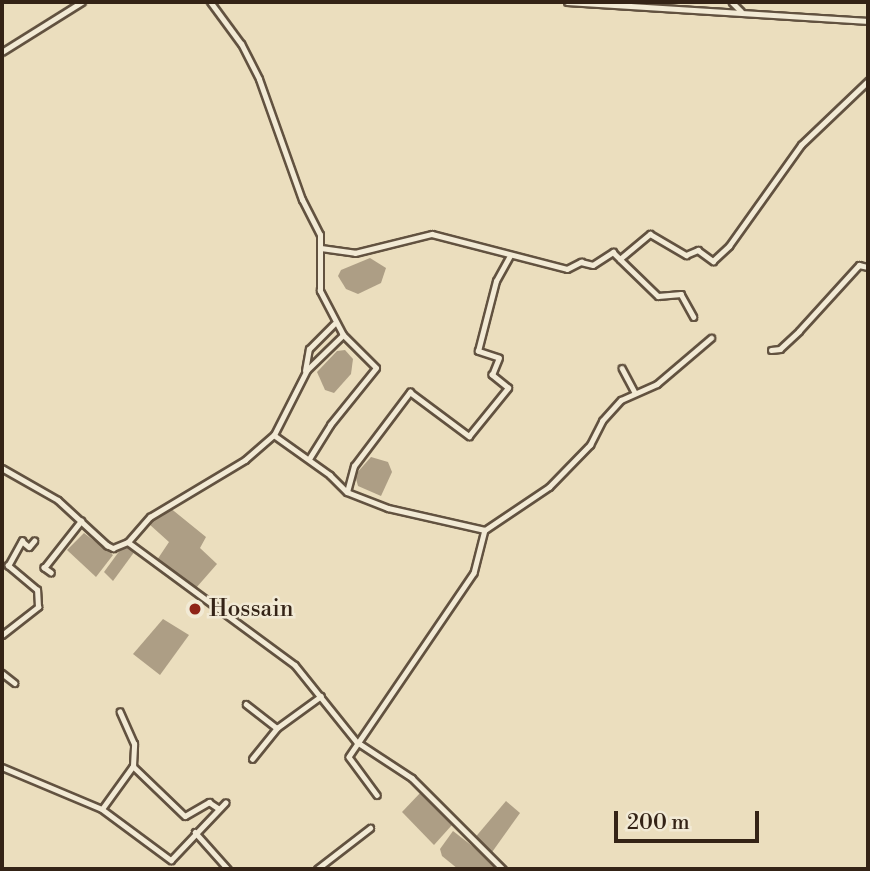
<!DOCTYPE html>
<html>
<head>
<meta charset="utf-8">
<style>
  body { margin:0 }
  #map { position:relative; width:870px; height:871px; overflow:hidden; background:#ebdebe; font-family:"Libre Bodoni",serif }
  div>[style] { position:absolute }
  .water>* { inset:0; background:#ad9e85 }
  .roads { filter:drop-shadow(2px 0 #625240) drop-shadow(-2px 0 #625240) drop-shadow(0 2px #625240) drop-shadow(0 -2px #625240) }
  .street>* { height:4.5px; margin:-2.25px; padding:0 2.25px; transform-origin:2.25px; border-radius:2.25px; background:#f2ead5 }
  .dots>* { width:19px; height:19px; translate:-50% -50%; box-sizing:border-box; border:4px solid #f2ead5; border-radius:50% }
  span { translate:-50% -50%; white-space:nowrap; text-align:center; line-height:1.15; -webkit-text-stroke:5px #f2ead5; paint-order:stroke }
  .poi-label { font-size:23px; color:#342316 }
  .left { translate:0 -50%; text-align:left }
  .frame { position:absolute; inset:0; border:4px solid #342316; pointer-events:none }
  .scale { position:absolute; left:614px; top:811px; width:145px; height:32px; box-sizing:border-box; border:4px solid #342316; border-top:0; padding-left:9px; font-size:21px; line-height:24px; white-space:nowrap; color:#342316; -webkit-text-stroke:5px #f2ead5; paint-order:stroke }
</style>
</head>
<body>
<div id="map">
  <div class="water">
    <i style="clip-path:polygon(370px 258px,386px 268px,381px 283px,358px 294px,346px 289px,338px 276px,341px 270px)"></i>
    <i style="clip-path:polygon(345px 350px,353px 359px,351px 374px,334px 393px,325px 390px,317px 372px,337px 351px)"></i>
    <i style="clip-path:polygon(371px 457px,388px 462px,392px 472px,381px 496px,358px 486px,355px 475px)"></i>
    <i style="clip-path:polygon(169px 507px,206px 537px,200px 548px,217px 564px,196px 588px,157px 560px,169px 542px,149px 524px)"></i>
    <i style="clip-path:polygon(84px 533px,113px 555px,96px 577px,67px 550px)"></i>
    <i style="clip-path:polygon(123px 546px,135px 551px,113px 581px,104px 572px)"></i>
    <i style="clip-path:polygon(163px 619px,189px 635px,160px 675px,133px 654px)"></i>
    <i style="clip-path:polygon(422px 791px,452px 825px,434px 845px,402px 812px)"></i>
    <i style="clip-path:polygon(506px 801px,520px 813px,490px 855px,473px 840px)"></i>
    <i style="clip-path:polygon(453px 831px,494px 863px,494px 869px,458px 869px,442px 856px,440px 849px)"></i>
  </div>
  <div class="roads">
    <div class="street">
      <i style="left:567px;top:2px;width:302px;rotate:3.6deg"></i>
      <i style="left:732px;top:2px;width:13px;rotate:45deg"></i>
      <i style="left:2px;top:52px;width:94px;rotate:-32deg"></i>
      <i style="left:321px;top:248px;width:34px;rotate:8deg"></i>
      <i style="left:355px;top:253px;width:79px;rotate:-13.9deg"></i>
      <i style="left:432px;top:234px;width:139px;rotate:14.5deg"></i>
      <i style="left:567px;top:269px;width:16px;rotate:-27deg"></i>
      <i style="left:581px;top:262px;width:12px;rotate:14deg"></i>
      <i style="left:593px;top:265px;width:24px;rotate:-33deg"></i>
      <i style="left:613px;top:252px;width:10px;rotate:45deg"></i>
      <i style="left:620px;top:259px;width:39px;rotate:-40deg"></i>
      <i style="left:650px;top:234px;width:42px;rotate:30.3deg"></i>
      <i style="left:686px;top:255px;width:13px;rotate:-23deg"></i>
      <i style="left:698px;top:250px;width:19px;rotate:36deg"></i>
      <i style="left:713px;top:261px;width:22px;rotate:-43deg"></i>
      <i style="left:729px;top:246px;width:124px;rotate:-54.5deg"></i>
      <i style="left:801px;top:145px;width:93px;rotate:-43.7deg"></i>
      <i style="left:620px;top:259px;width:53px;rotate:44.2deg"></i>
      <i style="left:658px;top:296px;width:23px;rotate:-5deg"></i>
      <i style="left:681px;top:294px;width:26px;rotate:61deg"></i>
      <i style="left:771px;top:350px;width:9px;rotate:-6deg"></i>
      <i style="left:780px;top:349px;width:26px;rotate:-43deg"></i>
      <i style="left:799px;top:331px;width:89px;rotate:-47.7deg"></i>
      <i style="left:859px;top:265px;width:9px;rotate:13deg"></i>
      <i style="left:622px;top:368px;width:27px;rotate:62deg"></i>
      <i style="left:305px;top:371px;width:22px;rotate:-80deg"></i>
      <i style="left:309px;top:349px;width:35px;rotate:-45deg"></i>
      <i style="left:274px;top:435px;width:69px;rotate:35.5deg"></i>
      <i style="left:330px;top:475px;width:24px;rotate:45deg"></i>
      <i style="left:347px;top:492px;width:44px;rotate:21.3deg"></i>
      <i style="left:388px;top:508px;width:99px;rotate:12.8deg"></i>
      <i style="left:485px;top:530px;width:44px;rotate:104.3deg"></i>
      <i style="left:474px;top:573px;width:222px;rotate:124.2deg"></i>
      <i style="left:349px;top:757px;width:47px;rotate:53.6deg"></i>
      <i style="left:309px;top:459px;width:40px;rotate:-58deg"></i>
      <i style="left:330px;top:425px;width:73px;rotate:-51.1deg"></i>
      <i style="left:376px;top:368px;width:47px;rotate:-135deg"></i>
      <i style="left:2px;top:468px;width:64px;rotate:29.7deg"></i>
      <i style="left:58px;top:500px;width:67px;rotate:42.6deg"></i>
      <i style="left:107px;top:545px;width:7px;rotate:27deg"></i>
      <i style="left:113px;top:548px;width:16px;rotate:-22deg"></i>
      <i style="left:128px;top:542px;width:207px;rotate:36.4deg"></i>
      <i style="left:295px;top:665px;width:99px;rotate:51.2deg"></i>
      <i style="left:357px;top:742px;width:66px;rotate:33.2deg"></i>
      <i style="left:412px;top:778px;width:129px;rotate:45deg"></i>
      <i style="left:347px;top:492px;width:27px;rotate:-75deg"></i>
      <i style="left:354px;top:466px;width:93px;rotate:-52.9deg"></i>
      <i style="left:410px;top:392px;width:74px;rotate:36.7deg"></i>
      <i style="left:469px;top:436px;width:62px;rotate:-50.9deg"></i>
      <i style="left:508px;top:388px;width:21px;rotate:-141deg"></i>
      <i style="left:492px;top:375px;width:18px;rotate:-68deg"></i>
      <i style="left:499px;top:358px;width:22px;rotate:-162deg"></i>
      <i style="left:478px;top:351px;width:72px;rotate:-75.6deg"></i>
      <i style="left:496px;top:281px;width:29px;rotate:-61deg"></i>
      <i style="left:485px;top:530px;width:77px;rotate:-33.9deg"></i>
      <i style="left:549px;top:487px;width:59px;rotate:-45.7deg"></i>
      <i style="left:590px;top:445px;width:27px;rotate:-63deg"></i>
      <i style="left:602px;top:421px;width:28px;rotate:-48deg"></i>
      <i style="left:621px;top:400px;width:39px;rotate:-24deg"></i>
      <i style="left:657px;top:384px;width:71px;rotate:-40.4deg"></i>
      <i style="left:128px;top:542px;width:33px;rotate:-49deg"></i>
      <i style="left:150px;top:517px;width:111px;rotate:-31deg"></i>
      <i style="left:245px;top:460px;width:38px;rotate:-41deg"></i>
      <i style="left:274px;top:435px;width:73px;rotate:-63.1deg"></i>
      <i style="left:307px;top:370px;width:50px;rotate:-44.2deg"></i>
      <i style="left:343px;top:335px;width:50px;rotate:-117.6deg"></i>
      <i style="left:320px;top:291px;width:56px;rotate:-90deg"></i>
      <i style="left:320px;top:235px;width:39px;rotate:-117deg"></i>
      <i style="left:302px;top:200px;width:128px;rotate:-109.6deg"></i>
      <i style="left:259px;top:79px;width:39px;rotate:-117deg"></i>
      <i style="left:241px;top:44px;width:52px;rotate:-126.4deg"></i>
      <i style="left:51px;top:573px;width:9px;rotate:-144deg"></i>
      <i style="left:44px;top:568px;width:60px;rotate:-51.8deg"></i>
      <i style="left:2px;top:635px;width:46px;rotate:-37.9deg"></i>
      <i style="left:38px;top:607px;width:17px;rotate:-93deg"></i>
      <i style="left:37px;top:590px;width:38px;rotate:-140deg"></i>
      <i style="left:8px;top:566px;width:29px;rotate:-61deg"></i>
      <i style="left:22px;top:541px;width:9px;rotate:41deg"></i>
      <i style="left:29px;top:547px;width:8px;rotate:-50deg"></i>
      <i style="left:2px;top:673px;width:16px;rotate:38deg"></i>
      <i style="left:246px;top:704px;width:39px;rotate:38deg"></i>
      <i style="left:252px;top:759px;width:40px;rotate:-51deg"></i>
      <i style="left:277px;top:728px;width:54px;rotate:-36deg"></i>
      <i style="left:133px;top:766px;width:72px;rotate:43.9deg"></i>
      <i style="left:185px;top:816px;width:28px;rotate:-30deg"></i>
      <i style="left:209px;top:802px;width:11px;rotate:34deg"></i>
      <i style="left:2px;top:767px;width:108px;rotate:22.8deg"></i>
      <i style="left:102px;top:809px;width:86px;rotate:36.5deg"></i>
      <i style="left:171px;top:860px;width:79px;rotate:-46.5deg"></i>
      <i style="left:102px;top:809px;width:53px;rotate:-54.2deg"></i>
      <i style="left:133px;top:766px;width:22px;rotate:-87deg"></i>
      <i style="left:134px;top:744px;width:35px;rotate:-114deg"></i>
      <i style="left:195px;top:832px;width:50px;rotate:48.3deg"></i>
      <i style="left:317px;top:869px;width:67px;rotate:-37.7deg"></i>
    </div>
  </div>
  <div class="dots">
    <i style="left:195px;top:609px;background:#8f2418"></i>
  </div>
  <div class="poi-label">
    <span class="left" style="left:209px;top:609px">Hossain</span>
  </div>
  <div class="frame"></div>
  <div class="scale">200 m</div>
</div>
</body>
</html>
